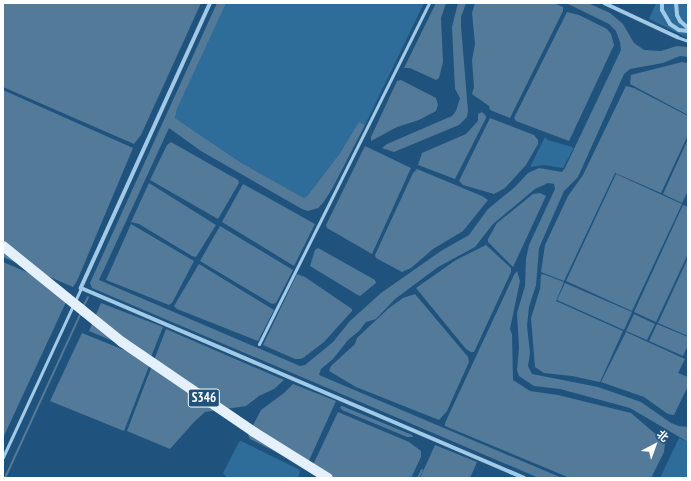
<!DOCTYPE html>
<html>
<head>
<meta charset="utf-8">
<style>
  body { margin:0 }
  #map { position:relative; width:691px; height:481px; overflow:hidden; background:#1f537e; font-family:"PT Sans Narrow","Noto Sans SC",sans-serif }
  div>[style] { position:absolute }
  .green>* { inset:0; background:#2e6c9a }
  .water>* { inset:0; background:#537a99 }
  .stream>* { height:2px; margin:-1px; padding:0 1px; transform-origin:1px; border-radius:1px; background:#537a99 }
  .lane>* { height:3px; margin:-1.5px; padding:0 1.5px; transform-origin:1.5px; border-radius:1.5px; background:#a2cae7 }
  .street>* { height:4px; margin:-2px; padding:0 2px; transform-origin:2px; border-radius:2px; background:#a2cae7 }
  .primary>* { height:10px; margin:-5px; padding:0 5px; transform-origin:5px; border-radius:5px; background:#e4f1fd }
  span { translate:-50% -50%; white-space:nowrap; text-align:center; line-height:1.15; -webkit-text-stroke:3px #1f537e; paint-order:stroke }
  .shield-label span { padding:1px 3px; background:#1f537e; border:1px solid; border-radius:3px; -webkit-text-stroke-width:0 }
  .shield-label { font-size:13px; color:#fff; font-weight:700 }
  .frame { position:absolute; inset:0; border:4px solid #fff; pointer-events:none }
  .north { position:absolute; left:635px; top:425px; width:40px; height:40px; -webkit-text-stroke:3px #1f537e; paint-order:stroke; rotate:41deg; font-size:11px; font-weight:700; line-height:16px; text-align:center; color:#fff }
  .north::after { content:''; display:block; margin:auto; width:14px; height:18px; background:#fff; clip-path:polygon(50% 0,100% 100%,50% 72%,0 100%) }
</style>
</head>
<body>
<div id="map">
  <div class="green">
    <i style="clip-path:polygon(225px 3px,424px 3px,365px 125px,359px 123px,340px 153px,308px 195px,304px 198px,240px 162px,175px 118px,177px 109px)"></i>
    <i style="clip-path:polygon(656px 3px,688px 3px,688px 38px,649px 19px)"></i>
    <i style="clip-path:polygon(545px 137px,548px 140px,572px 147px,573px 149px,563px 168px,543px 165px,531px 167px,531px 165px)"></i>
    <i style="clip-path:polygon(679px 438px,688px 442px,688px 478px,660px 478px)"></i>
    <i style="clip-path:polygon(241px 441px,298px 469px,300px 471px,298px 478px,227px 478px,223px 473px,239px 442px)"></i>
  </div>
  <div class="water">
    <i style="clip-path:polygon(3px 3px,201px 3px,141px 135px,134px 144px,3px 87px)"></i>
    <i style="clip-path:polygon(217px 3px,226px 3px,177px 109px,175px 118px,240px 162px,304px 198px,308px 195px,340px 153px,359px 122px,365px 125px,332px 189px,323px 203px,318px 208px,308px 211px,302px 209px,201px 151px,169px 128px,99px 280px,300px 366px,305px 365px,333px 342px,350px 321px,381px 293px,441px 251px,469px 235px,488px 209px,515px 187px,528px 173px,539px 168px,562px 172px,565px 168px,621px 50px,620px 42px,616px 31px,609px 24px,566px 3px,588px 3px,610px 13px,623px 24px,634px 43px,644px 50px,661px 51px,677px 46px,688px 47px,688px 57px,680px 56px,663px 63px,630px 69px,624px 74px,578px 177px,564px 191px,539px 248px,536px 285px,529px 307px,527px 326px,530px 353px,528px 366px,532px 374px,598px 387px,641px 402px,671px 423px,679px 426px,688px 427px,688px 442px,630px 408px,560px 389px,534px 386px,519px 376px,517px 370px,519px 347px,517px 313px,525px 286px,526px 259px,529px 245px,555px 189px,554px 184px,548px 183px,535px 189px,493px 224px,475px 247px,438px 267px,395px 299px,376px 319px,366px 322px,359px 331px,348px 340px,333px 359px,321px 369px,319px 375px,562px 478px,539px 478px,92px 288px,90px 283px)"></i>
    <i style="clip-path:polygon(436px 3px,446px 3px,441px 18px,443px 62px,439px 78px,436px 80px,410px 68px,404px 68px)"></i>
    <i style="clip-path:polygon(458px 3px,466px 3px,461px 17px,461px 26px,468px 111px,467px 117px,459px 125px,394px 152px,382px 148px,387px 144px,452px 116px,456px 111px,460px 98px,455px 89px,452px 27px)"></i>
    <i style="clip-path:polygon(475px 3px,554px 3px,563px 7px,563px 11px,510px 118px,490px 110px,489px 106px,472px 94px,474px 87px,472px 60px,475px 44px,472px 13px)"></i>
    <i style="clip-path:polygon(567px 12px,579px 15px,607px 29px,611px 34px,614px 45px,569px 141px,516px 121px,514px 118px)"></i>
    <i style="clip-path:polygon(682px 62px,688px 63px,688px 115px,630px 84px,631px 75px)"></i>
    <i style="clip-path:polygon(401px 80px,436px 98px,438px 105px,436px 111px,419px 120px,397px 127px,371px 141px,371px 137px,397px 81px)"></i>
    <i style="clip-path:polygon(626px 86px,634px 88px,688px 116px,688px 135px,661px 193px,615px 173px,564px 281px,541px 272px,545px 245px,568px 196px,583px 175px)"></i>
    <i style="clip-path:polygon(3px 90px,133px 148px,77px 281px,73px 287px,3px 257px)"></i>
    <i style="clip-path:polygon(482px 112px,486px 116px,486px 118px,455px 179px,418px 165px,422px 153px,466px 134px,478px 121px,478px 114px)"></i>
    <i style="clip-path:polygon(490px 118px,534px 135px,538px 140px,538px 144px,526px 165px,505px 188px,494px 194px,463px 185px,459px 181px)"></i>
    <i style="clip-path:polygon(688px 139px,688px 191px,682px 203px,663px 194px)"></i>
    <i style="clip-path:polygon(171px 142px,238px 180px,239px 183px,218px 219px,150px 180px,167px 145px)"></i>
    <i style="clip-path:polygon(365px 146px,411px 168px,372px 254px,327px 228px,326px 225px)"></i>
    <i style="clip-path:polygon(417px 169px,482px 196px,488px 200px,463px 231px,433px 249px,411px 268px,402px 272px,376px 258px,375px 255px,413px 173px)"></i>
    <i style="clip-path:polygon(616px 174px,682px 204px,632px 311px,566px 281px)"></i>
    <i style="clip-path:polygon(149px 183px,216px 225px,196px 257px,192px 256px,139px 224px,131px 222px)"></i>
    <i style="clip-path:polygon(243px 184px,315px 224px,294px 266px,222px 222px)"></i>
    <i style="clip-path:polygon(540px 193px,546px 196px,513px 267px,488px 242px,488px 239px,497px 223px,533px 194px)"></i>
    <i style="clip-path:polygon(683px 205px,688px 207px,688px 254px,656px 322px,634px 312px)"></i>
    <i style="clip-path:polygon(131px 224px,194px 261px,172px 303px,169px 305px,106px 280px)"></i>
    <i style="clip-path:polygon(220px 226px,293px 270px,276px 303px,272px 304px,200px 261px)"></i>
    <i style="clip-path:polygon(486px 245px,511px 268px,511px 272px,474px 352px,471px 352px,466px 349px,416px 288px,456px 260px)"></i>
    <i style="clip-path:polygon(318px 248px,375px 280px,376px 283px,360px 296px,356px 294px,310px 266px,315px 250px)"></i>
    <i style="clip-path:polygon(688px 258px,688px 336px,658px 323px)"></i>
    <i style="clip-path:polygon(3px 262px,62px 287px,66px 291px,67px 300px,3px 438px)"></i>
    <i style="clip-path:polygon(199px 264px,274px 310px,258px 341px,177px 309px,174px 306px)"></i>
    <i style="clip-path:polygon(517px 271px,520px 281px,510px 329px,512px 334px,513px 380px,530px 391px,558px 395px,631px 413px,659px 437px,665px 444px,664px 452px,651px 478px,570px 478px,445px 426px,445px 423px,514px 275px)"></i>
    <i style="clip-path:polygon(297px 274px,305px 277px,352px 309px,352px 311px,324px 342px,303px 358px,300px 359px,295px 359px,263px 345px)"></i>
    <i style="clip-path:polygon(543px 274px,564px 282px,556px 301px,623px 331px,600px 382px,572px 376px,544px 373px,535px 367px,531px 318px,540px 289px,541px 275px)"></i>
    <i style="clip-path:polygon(565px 283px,632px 312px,624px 330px,557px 300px)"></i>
    <i style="clip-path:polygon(415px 294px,468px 357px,469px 362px,447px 411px,439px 420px,356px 387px,329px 371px,331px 366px,355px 344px,357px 338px,389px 308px,403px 298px)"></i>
    <i style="clip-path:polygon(101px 303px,163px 327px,151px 357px,89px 331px)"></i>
    <i style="clip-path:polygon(634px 314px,655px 324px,647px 340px,626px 331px)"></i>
    <i style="clip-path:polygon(657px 324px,688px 337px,688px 345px,683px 356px,649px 341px)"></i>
    <i style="clip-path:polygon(166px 329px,284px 380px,274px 389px,259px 396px,246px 406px,205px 412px,194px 422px,170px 449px,127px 431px)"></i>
    <i style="clip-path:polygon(626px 332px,685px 359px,678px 373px,688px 377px,688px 386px,674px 415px,668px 414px,644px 397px,601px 382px)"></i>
    <i style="clip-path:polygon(82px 333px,151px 361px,124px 431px,50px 401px)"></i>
    <i style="clip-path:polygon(293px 384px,336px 401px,307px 465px,304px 466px,250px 439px,248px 435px,261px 410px,284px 393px)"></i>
    <i style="clip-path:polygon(342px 406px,412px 435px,413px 437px,407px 437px,342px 410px,340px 407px)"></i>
    <i style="clip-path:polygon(338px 412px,409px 442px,421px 451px,421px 457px,411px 478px,331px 478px,312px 467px)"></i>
    <i style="clip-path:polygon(435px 445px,477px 462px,470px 478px,420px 478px)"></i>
  </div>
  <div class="stream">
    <i style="left:83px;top:307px;width:11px;rotate:-63deg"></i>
    <i style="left:5px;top:478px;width:182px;rotate:-65.3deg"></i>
    <i style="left:418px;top:478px;width:9px;rotate:-63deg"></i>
  </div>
  <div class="lane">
    <i style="left:677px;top:37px;width:12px;rotate:20deg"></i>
    <i style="left:259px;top:344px;width:381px;rotate:-63.5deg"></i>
    <i style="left:3px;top:457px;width:186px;rotate:-65.2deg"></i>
  </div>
  <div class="street">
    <i style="left:210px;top:3px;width:313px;rotate:114.4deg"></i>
    <i style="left:81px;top:288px;width:482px;rotate:23.2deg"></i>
    <i style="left:604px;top:3px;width:81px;rotate:25deg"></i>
    <i style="left:662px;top:3px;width:7px;rotate:90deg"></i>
    <i style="left:662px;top:10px;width:16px;rotate:60deg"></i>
    <i style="left:670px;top:24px;width:11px;rotate:34deg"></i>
    <i style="left:679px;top:30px;width:9px;rotate:6deg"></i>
    <i style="left:676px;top:3px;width:12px;rotate:85deg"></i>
    <i style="left:677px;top:15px;width:7px;rotate:63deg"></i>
    <i style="left:680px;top:21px;width:11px;rotate:41deg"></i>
  </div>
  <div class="primary">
    <i style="left:3px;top:246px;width:153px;rotate:38.9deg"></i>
    <i style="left:122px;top:342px;width:160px;rotate:34.3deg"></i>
    <i style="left:254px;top:432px;width:87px;rotate:31.9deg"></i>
  </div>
  <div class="shield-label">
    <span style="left:204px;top:398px">S346</span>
  </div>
  <div class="frame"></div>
  <div class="north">北</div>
</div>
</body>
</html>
